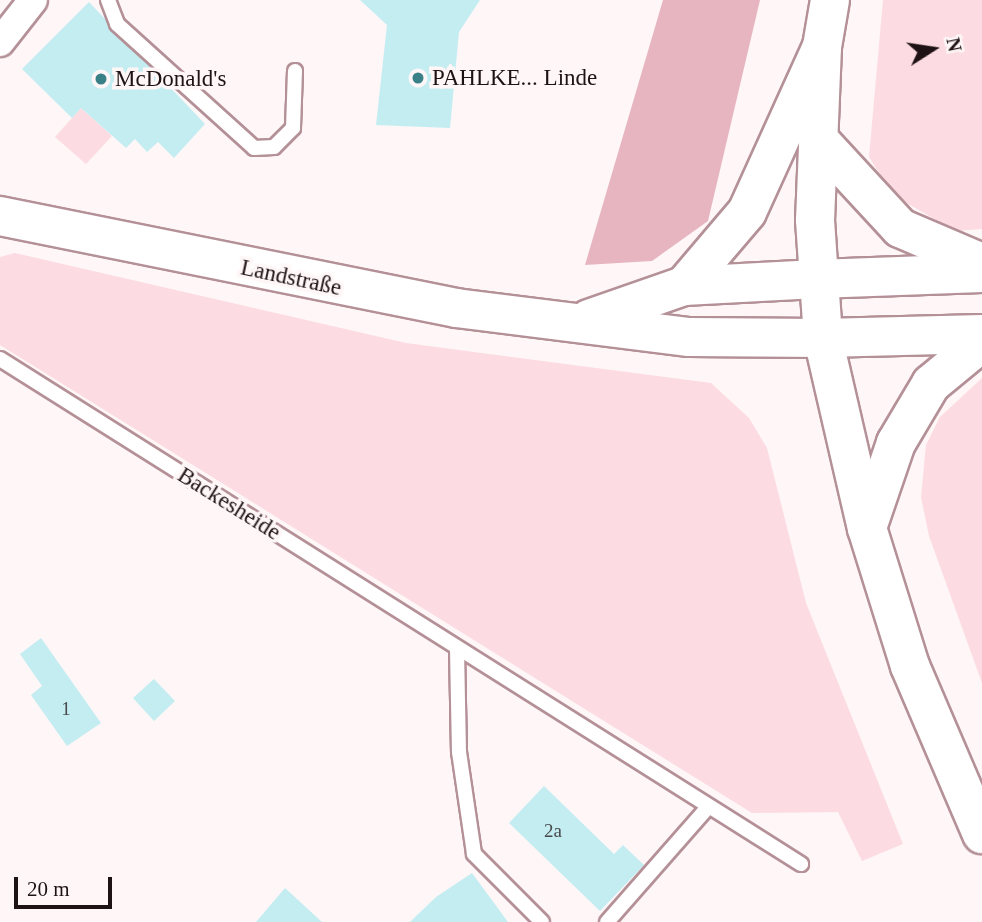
<!DOCTYPE html>
<html>
<head>
<meta charset="utf-8">
<style>
  body { margin:0 }
  #map { position:relative; width:982px; height:922px; overflow:hidden; background:#fef6f7; font-family:"Times New Roman",serif }
  div>[style] { position:absolute }
  .green>* { inset:0; background:#fcdce2 }
  .forest>* { inset:0; background:#e7b5c0 }
  .building>* { inset:0; background:#c3edf1 }
  .roads { filter:drop-shadow(2px 0 #b49097) drop-shadow(-2px 0 #b49097) drop-shadow(0 2px #b49097) drop-shadow(0 -2px #b49097) }
  .lane>* { height:14px; margin:-7px; padding:0 7px; transform-origin:7px; border-radius:7px; background:#fff }
  .street>* { height:28px; margin:-14px; padding:0 14px; transform-origin:14px; border-radius:14px; background:#fff }
  .secondary>* { height:38px; margin:-19px; padding:0 19px; transform-origin:19px; border-radius:19px; background:#fff }
  .primary>* { height:38px; margin:-19px; padding:0 19px; transform-origin:19px; border-radius:19px; background:#fff }
  .highway>* { height:38px; margin:-19px; padding:0 19px; transform-origin:19px; border-radius:19px; background:#fff }
  .dots>* { width:19px; height:19px; translate:-50% -50%; box-sizing:border-box; border:4px solid #fef6f7; border-radius:50% }
  span { translate:-50% -50%; white-space:nowrap; text-align:center; line-height:1.15; -webkit-text-stroke:7px #fef6f7; paint-order:stroke }
  .number-label { font-size:19px; color:#48494c }
  .number-label span { -webkit-text-stroke-width:0 }
  .poi-label { font-size:23px; color:#1f1215 }
  .left { translate:0 -50%; text-align:left }
  .street-label { font-size:23px; color:#1f1215 }
  .north { position:absolute; left:898px; top:14px; width:70px; height:70px; -webkit-text-stroke:5px #fef6f7; paint-order:stroke; rotate:78deg; font-size:19px; font-weight:700; line-height:28px; text-align:center; color:#1f1215 }
  .north::after { content:''; display:block; margin:auto; width:24px; height:32px; background:#1f1215; clip-path:polygon(50% 0,100% 100%,50% 72%,0 100%) }
  .scale { position:absolute; left:14px; top:877px; width:98px; height:32px; box-sizing:border-box; border:4px solid #1f1215; border-top:0; padding-left:9px; font-size:21px; line-height:24px; white-space:nowrap; color:#1f1215; -webkit-text-stroke:5px #fef6f7; paint-order:stroke }
</style>
</head>
<body>
<div id="map">
  <div class="green">
    <i style="clip-path:polygon(883px 0,982px 0,982px 229px,955px 231px,893px 195px,869px 157px)"></i>
    <i style="clip-path:polygon(81px 108px,112px 136px,86px 164px,55px 137px)"></i>
    <i style="clip-path:polygon(15px 253px,406px 343px,711px 383px,749px 418px,767px 448px,806px 603px,903px 844px,862px 861px,838px 812px,752px 813px,0 345px,0 257px)"></i>
    <i style="clip-path:polygon(982px 378px,982px 683px,929px 536px,921px 497px,926px 445px,940px 417px)"></i>
  </div>
  <div class="forest">
    <i style="clip-path:polygon(663px 0,760px 0,708px 221px,652px 261px,585px 265px)"></i>
  </div>
  <div class="building">
    <i style="clip-path:polygon(360px 0,480px 0,459px 32px,450px 128px,376px 125px,387px 25px)"></i>
    <i style="clip-path:polygon(89px 2px,205px 124px,174px 158px,158px 142px,147px 152px,135px 139px,126px 148px,81px 108px,72px 118px,22px 69px)"></i>
    <i style="clip-path:polygon(41px 638px,101px 723px,67px 746px,31px 695px,42px 686px,20px 654px)"></i>
    <i style="clip-path:polygon(154px 679px,175px 701px,154px 721px,133px 698px)"></i>
    <i style="clip-path:polygon(544px 786px,614px 854px,623px 845px,644px 865px,600px 911px,509px 823px)"></i>
    <i style="clip-path:polygon(472px 873px,508px 922px,410px 922px,436px 897px)"></i>
    <i style="clip-path:polygon(285px 888px,322px 922px,256px 922px)"></i>
  </div>
  <div class="roads">
    <div class="lane">
      <i style="left:108px;top:0;width:26px;rotate:69deg"></i>
      <i style="left:117px;top:24px;width:185px;rotate:42.1deg"></i>
      <i style="left:254px;top:148px;width:20px;rotate:-3deg"></i>
      <i style="left:274px;top:147px;width:27px;rotate:-45deg"></i>
      <i style="left:293px;top:128px;width:57px;rotate:-88deg"></i>
      <i style="left:0;top:359px;width:947px;rotate:32.23deg"></i>
      <i style="left:457px;top:649px;width:103px;rotate:88.9deg"></i>
      <i style="left:459px;top:752px;width:103px;rotate:81.6deg"></i>
      <i style="left:474px;top:854px;width:96px;rotate:45deg"></i>
      <i style="left:607px;top:922px;width:153px;rotate:-48.7deg"></i>
    </div>
    <div class="street">
      <i style="left:0;top:42px;width:53px;rotate:-51.8deg"></i>
    </div>
    <div class="secondary">
      <i style="left:0;top:216px;width:465px;rotate:11.4deg"></i>
      <i style="left:456px;top:308px;width:235px;rotate:7.1deg"></i>
      <i style="left:689px;top:337px;width:134px;rotate:0.4deg"></i>
      <i style="left:684px;top:286px;width:97px;rotate:-49.6deg"></i>
      <i style="left:747px;top:212px;width:181px;rotate:-65.6deg"></i>
      <i style="left:589px;top:319px;width:101px;rotate:-19.2deg"></i>
      <i style="left:684px;top:286px;width:133px;rotate:-3deg"></i>
    </div>
    <div class="primary">
      <i style="left:830px;top:0;width:48px;rotate:99.7deg"></i>
      <i style="left:822px;top:47px;width:173px;rotate:92.3deg"></i>
      <i style="left:815px;top:220px;width:118px;rotate:86.1deg"></i>
      <i style="left:823px;top:338px;width:195px;rotate:77deg"></i>
      <i style="left:867px;top:528px;width:145px;rotate:72.7deg"></i>
      <i style="left:910px;top:666px;width:183px;rotate:66.8deg"></i>
    </div>
    <div class="highway">
      <i style="left:818px;top:139px;width:121px;rotate:47.3deg"></i>
      <i style="left:900px;top:228px;width:89px;rotate:23.1deg"></i>
      <i style="left:817px;top:279px;width:165px;rotate:-2.1deg"></i>
      <i style="left:823px;top:338px;width:159px;rotate:-1.4deg"></i>
      <i style="left:867px;top:528px;width:90px;rotate:-71.2deg"></i>
      <i style="left:896px;top:443px;width:69px;rotate:-59.3deg"></i>
      <i style="left:931px;top:384px;width:66px;rotate:-39.5deg"></i>
    </div>
  </div>
  <div class="dots">
    <i style="left:418px;top:78px;background:#398187"></i>
    <i style="left:101px;top:79px;background:#398187"></i>
  </div>
  <div class="number-label">
    <span style="left:66px;top:709px">1</span>
    <span style="left:553px;top:831px">2a</span>
  </div>
  <div class="poi-label">
    <span class="left" style="left:432px;top:78px">PAHLKE... Linde</span>
    <span class="left" style="left:115px;top:79px">McDonald's</span>
  </div>
  <div class="street-label">
    <span style="left:291px;top:278px;rotate:12deg">Landstraße</span>
    <span style="left:229px;top:504px;rotate:32deg">Backesheide</span>
  </div>
  <div class="north">N</div>
  <div class="scale">20 m</div>
</div>
</body>
</html>
